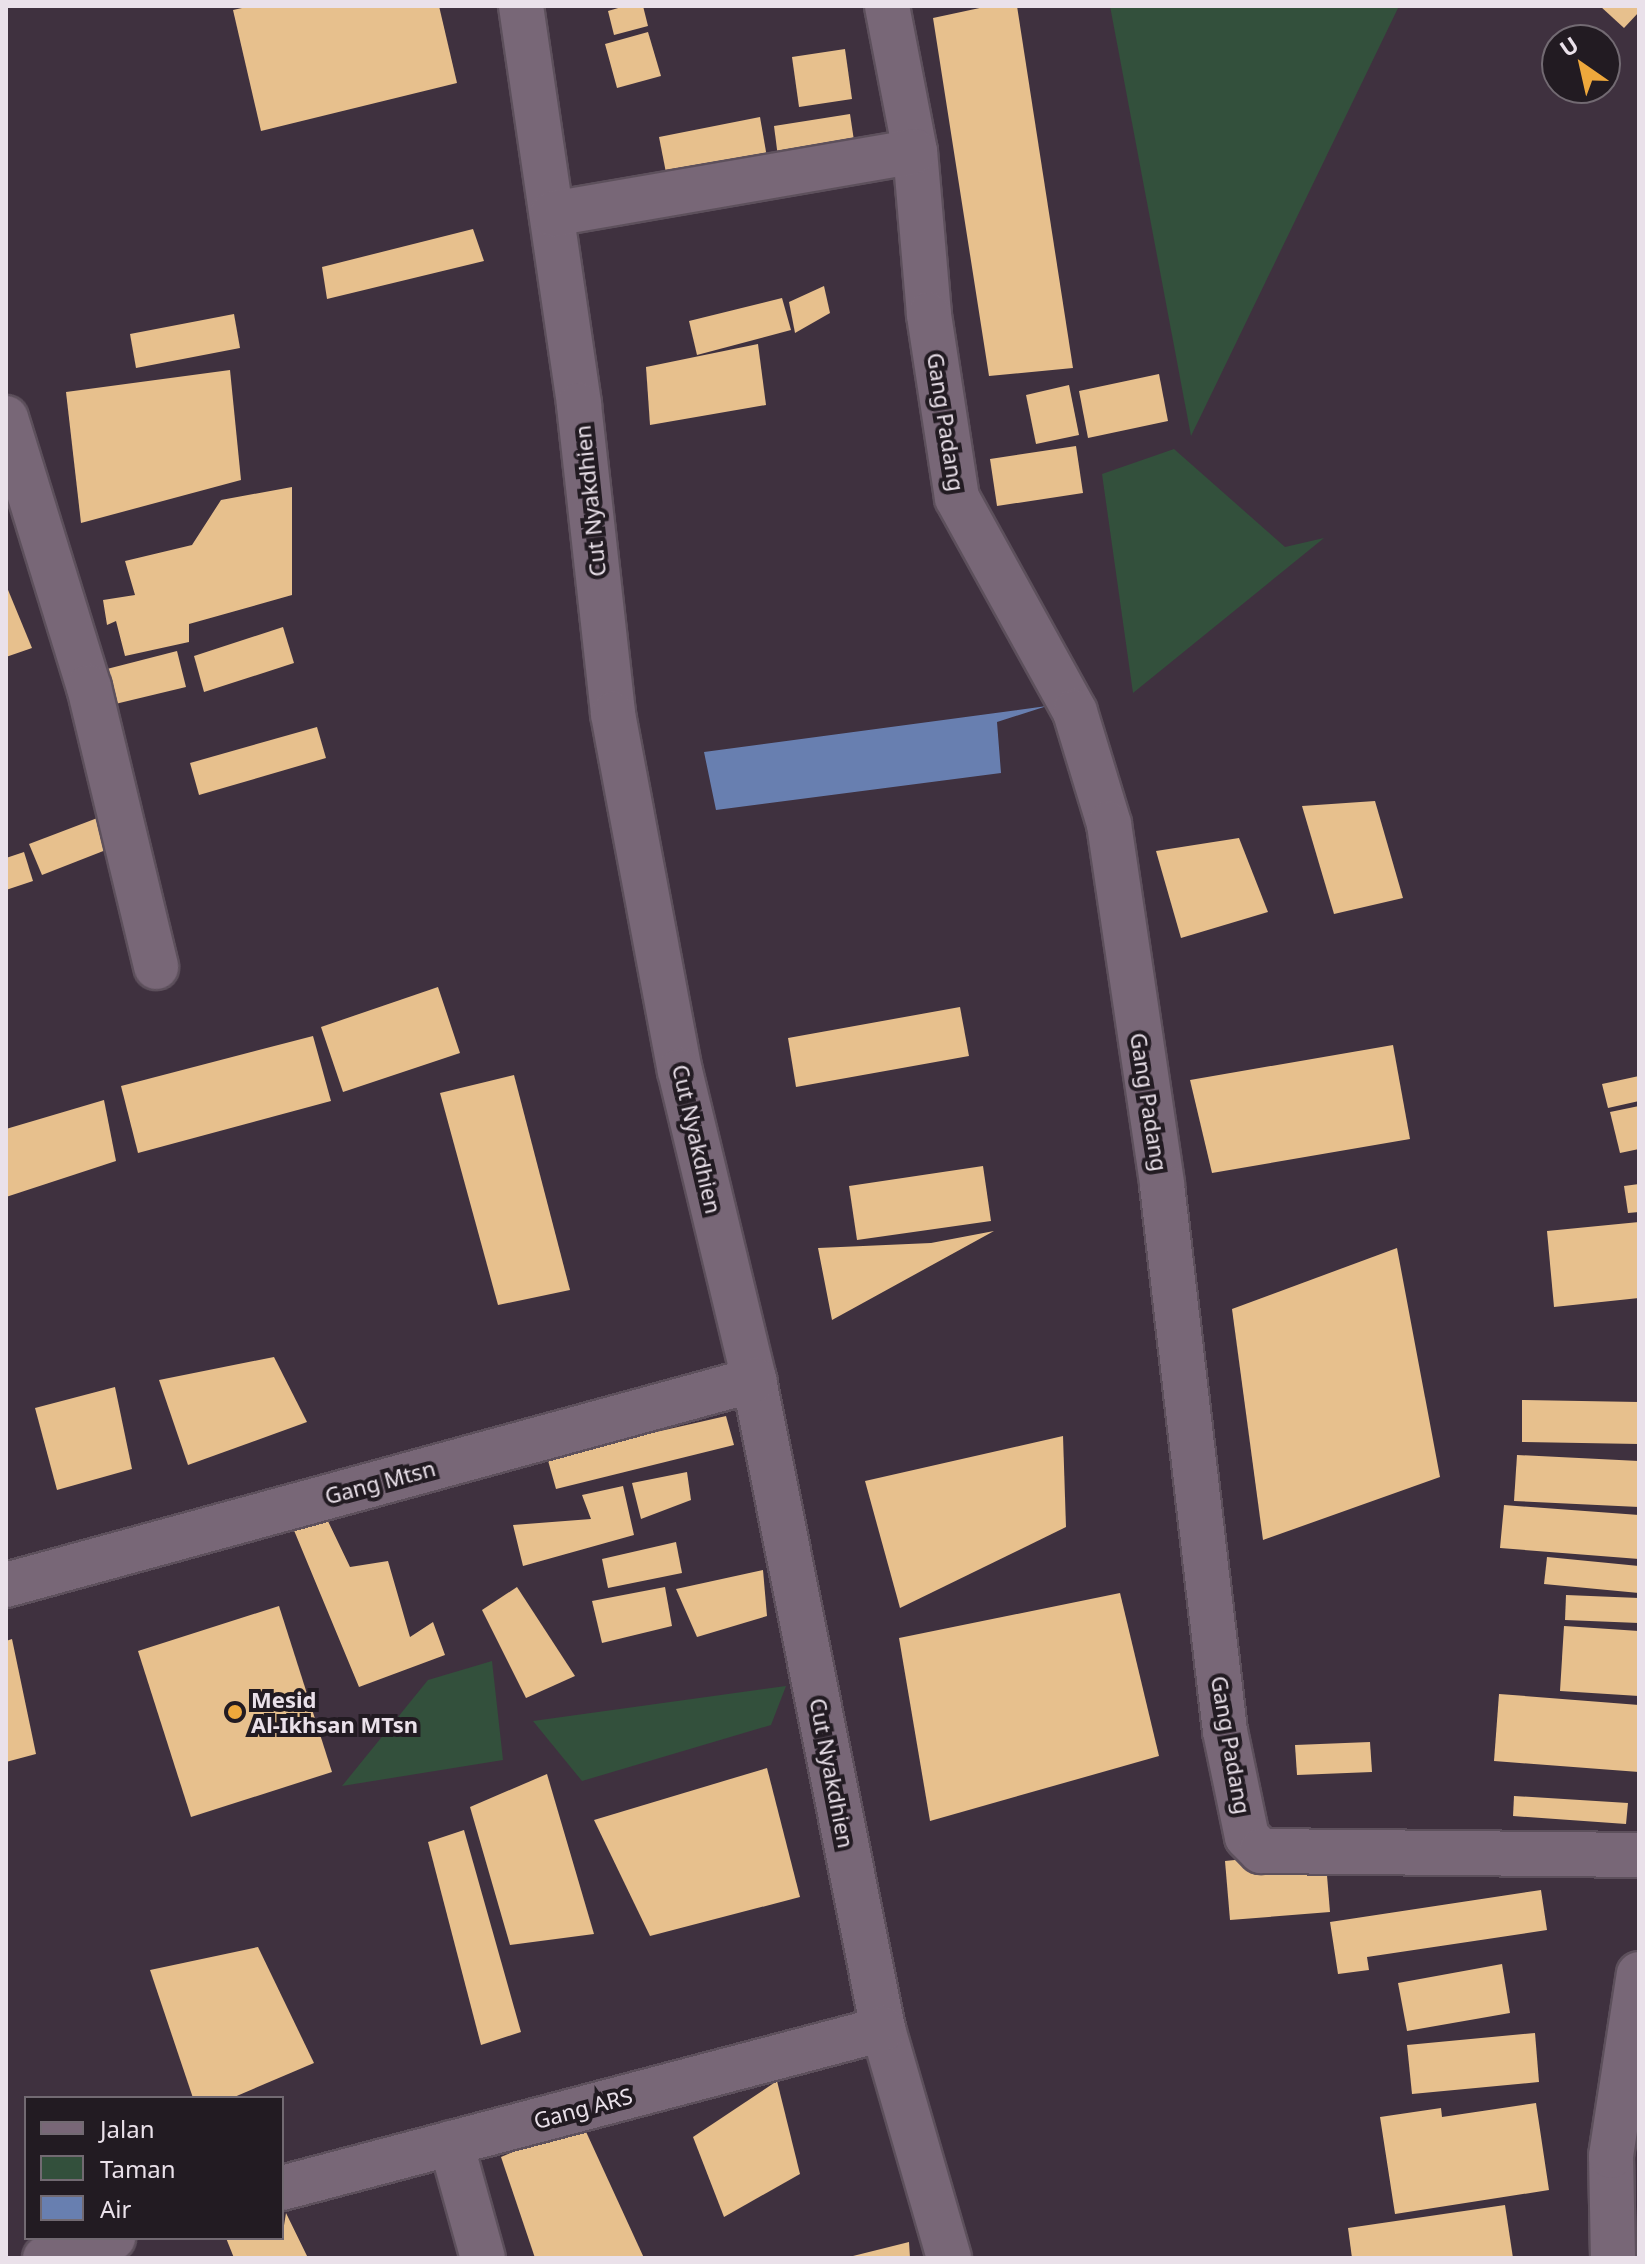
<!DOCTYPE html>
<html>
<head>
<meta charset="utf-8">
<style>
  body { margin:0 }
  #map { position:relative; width:1645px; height:2264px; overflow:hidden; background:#3f313f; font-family:"Noto Sans",sans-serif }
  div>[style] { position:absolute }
  .green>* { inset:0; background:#33503c }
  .water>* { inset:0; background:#687fb0 }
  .building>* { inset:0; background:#e7c08d }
  .roads { filter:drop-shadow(2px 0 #5d505c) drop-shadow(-2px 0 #5d505c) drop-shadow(0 2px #5d505c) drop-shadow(0 -2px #5d505c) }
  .minor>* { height:44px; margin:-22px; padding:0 22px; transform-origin:22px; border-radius:22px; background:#786777 }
  .dots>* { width:22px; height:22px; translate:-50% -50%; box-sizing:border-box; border:4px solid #221b22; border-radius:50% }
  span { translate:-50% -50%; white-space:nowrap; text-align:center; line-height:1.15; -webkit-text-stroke:8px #221b22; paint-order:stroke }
  .street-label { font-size:22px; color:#eae1ea }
  .poi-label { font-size:22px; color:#eae1ea; font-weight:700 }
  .left { translate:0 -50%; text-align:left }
  .frame { position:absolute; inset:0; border:8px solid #eae1ea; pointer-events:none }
  .legend { position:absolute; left:24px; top:2096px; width:260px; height:144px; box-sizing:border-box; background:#221b22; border:2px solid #726a72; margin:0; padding:10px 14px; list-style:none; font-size:24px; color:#eae1ea }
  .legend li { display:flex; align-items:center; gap:16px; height:40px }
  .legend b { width:40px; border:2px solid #726a72 }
  .north { position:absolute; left:1541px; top:24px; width:80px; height:80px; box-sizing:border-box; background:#221b22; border:2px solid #726a72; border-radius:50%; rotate:326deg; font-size:22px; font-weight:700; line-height:32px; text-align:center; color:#eae1ea }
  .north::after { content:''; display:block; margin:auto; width:28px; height:36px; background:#eea83c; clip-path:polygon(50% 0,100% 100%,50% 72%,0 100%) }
</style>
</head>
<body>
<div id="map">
  <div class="green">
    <i style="clip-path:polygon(1110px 6px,1399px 6px,1191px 436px)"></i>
    <i style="clip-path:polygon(1174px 449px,1285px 547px,1324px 538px,1133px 693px,1102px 474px)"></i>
    <i style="clip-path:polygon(492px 1661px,503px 1760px,342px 1786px,428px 1680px)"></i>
    <i style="clip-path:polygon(786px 1686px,771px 1725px,582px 1781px,533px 1721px)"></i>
  </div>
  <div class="water">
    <i style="clip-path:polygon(1047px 706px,997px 722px,1001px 773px,716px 810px,704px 752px)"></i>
  </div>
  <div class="building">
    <i style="clip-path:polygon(251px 6px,439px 6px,457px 83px,261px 131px,233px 10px)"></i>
    <i style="clip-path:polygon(625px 6px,643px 6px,648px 26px,614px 35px,608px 11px)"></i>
    <i style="clip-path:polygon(989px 6px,1017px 6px,1073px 368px,989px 376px,933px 18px)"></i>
    <i style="clip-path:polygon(1600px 6px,1639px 6px,1639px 12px,1624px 28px)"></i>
    <i style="clip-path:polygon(648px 32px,661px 76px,617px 88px,605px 44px)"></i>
    <i style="clip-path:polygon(845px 49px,852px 99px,799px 107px,792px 57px)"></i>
    <i style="clip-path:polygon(850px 114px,856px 154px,779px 165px,774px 126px)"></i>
    <i style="clip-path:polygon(760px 117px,769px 169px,669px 188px,659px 137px)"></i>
    <i style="clip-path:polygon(473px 229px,484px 261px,327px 299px,322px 267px)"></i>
    <i style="clip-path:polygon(824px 286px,830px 313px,795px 333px,789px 302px)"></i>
    <i style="clip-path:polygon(782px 298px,791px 330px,697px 355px,689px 321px)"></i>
    <i style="clip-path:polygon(234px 314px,240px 348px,136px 368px,130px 334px)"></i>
    <i style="clip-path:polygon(758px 344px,766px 405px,650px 425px,646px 367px)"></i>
    <i style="clip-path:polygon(230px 370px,241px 480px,81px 523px,66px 392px)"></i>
    <i style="clip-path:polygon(1159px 374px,1168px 421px,1088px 438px,1079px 391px)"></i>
    <i style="clip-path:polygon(1069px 385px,1079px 435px,1036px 444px,1026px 395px)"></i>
    <i style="clip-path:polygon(1076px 446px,1083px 493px,997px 506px,990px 459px)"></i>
    <i style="clip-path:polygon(292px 487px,292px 595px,189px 624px,189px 642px,125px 656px,116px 621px,107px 625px,103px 600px,135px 595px,125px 561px,192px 545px,221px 500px)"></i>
    <i style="clip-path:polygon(6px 585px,32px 648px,6px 657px)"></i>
    <i style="clip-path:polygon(283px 627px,294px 663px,204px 692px,194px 656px)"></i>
    <i style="clip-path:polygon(177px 651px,186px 687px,111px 705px,103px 670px)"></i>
    <i style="clip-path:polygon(317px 727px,326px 758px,199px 795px,190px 763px)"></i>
    <i style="clip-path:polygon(1375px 801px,1403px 898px,1334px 914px,1302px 806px)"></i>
    <i style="clip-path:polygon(100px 817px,111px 848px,42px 875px,29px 844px)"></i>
    <i style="clip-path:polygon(1239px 838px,1268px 912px,1181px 938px,1156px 851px)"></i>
    <i style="clip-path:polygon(24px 852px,33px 881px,6px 890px,6px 858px)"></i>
    <i style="clip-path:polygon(438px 987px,460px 1053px,343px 1092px,321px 1027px)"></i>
    <i style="clip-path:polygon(960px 1007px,969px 1056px,796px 1087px,788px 1038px)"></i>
    <i style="clip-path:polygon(313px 1036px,331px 1101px,138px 1153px,121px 1086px)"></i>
    <i style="clip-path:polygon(1393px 1045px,1410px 1139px,1212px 1173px,1190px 1080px)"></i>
    <i style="clip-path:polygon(514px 1075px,570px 1290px,498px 1305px,440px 1093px)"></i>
    <i style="clip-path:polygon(1639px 1076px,1639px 1101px,1608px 1108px,1602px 1084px)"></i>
    <i style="clip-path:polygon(104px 1100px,116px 1161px,6px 1197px,6px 1129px)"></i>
    <i style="clip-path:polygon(1639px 1106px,1639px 1149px,1620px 1153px,1610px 1112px)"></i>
    <i style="clip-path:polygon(983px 1166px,991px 1221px,857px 1240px,849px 1186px)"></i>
    <i style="clip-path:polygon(1639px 1184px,1639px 1212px,1628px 1213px,1624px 1186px)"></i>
    <i style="clip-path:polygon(1639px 1222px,1639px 1298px,1554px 1307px,1547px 1231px)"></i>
    <i style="clip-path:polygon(994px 1231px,832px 1320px,818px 1248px,931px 1243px)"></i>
    <i style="clip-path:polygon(1397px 1248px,1440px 1477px,1263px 1540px,1232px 1309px)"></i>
    <i style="clip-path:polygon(274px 1357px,307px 1422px,188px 1465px,159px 1380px)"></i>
    <i style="clip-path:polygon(115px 1387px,132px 1469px,57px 1490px,35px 1408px)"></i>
    <i style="clip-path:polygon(1522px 1400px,1639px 1402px,1639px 1444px,1522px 1442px)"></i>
    <i style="clip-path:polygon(726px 1416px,734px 1445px,556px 1489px,547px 1457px)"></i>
    <i style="clip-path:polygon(1063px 1436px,1066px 1527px,900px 1608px,865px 1481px)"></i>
    <i style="clip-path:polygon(1517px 1455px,1639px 1461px,1639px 1507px,1514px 1501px)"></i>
    <i style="clip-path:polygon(687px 1472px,691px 1500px,641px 1519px,632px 1483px)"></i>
    <i style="clip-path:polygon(623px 1486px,634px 1535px,523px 1566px,513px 1525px,591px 1519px,582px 1495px)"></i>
    <i style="clip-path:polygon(1504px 1505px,1639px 1515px,1639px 1559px,1500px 1548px)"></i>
    <i style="clip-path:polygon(326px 1517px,350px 1567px,388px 1561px,410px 1637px,433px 1622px,445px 1655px,359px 1687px,293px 1528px)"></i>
    <i style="clip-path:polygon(676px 1542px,682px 1573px,608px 1588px,602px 1559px)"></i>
    <i style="clip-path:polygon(1547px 1557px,1639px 1566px,1639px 1593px,1544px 1584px)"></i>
    <i style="clip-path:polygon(763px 1570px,767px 1616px,697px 1637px,676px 1589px)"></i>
    <i style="clip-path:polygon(517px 1587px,575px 1676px,526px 1698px,482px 1610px)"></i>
    <i style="clip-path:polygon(665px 1587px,672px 1626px,602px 1643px,592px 1601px)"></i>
    <i style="clip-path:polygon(1120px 1593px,1159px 1756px,930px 1821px,899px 1638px)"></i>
    <i style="clip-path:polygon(1566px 1595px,1639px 1598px,1639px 1623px,1565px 1620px)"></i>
    <i style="clip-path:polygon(279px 1606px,332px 1772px,191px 1817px,138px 1651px)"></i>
    <i style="clip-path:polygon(1564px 1626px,1639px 1631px,1639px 1696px,1560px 1691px)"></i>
    <i style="clip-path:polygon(12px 1639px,36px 1754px,6px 1762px,6px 1641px)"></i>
    <i style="clip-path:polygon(1499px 1694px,1639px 1705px,1639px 1772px,1494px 1761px)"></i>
    <i style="clip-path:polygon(1370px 1742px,1372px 1772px,1297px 1775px,1295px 1745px)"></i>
    <i style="clip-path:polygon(767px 1768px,800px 1897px,650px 1936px,594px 1820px)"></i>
    <i style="clip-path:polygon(547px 1774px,594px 1934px,510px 1945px,470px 1807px)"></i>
    <i style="clip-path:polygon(1514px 1796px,1628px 1803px,1626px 1824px,1513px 1816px)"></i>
    <i style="clip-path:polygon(464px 1830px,521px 2032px,481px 2045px,428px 1842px)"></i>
    <i style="clip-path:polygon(1325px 1851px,1330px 1912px,1230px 1920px,1225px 1861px)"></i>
    <i style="clip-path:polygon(1541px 1890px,1547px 1930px,1367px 1957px,1369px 1970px,1338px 1974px,1330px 1922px)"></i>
    <i style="clip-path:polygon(258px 1947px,314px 2063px,232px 2098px,193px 2098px,150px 1970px)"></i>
    <i style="clip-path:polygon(1502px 1964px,1510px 2013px,1407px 2031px,1398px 1983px)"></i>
    <i style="clip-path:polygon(1535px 2033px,1539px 2082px,1412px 2094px,1407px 2045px)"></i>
    <i style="clip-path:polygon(777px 2081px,800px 2174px,724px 2217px,693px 2137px)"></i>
    <i style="clip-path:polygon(1536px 2103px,1549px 2190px,1395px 2214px,1380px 2117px,1441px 2108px,1442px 2117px)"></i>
    <i style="clip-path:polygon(582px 2123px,644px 2258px,535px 2258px,501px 2157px)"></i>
    <i style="clip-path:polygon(1505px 2205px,1513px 2258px,1352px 2258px,1348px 2228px)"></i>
    <i style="clip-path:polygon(286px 2213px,308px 2258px,234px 2258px,226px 2238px,282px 2238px)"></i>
    <i style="clip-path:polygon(909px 2242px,910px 2258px,849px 2258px,849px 2257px)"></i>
  </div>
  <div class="roads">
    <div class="minor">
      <i style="left:521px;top:6px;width:403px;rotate:81.7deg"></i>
      <i style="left:579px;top:405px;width:311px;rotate:83.7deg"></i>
      <i style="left:613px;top:714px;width:363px;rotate:79.4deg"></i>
      <i style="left:680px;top:1071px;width:318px;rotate:76.5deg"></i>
      <i style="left:754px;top:1380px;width:662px;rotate:78.76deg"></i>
      <i style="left:883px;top:2029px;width:238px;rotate:73.9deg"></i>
      <i style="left:887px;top:6px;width:148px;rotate:79.1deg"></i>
      <i style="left:915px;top:151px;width:165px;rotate:85.1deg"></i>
      <i style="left:929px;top:315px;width:185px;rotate:81.3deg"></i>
      <i style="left:957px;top:498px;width:244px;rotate:61.1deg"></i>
      <i style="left:1075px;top:712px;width:117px;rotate:73.1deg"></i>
      <i style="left:1109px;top:824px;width:365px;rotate:81.6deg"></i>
      <i style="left:1162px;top:1185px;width:550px;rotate:83.42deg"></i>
      <i style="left:1225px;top:1731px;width:108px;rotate:78.3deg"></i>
      <i style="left:1247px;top:1837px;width:20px;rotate:45deg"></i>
      <i style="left:1261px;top:1851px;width:378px;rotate:0.6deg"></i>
      <i style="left:552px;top:214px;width:368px;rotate:-9.8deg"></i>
      <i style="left:6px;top:418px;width:282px;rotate:72.9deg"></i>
      <i style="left:89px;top:687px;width:288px;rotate:76.5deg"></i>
      <i style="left:6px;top:1585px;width:776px;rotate:-15.33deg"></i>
      <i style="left:451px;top:2143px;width:119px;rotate:74.5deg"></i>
      <i style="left:282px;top:2188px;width:622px;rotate:-14.82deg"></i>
      <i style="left:45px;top:2258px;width:71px;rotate:-16.4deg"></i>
      <i style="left:1613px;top:2258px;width:102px;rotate:-91.1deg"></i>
      <i style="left:1611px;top:2156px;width:184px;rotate:-81.3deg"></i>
    </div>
  </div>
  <div class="dots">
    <i style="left:235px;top:1712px;background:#eea83c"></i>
  </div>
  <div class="street-label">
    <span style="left:946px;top:422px;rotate:81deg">Gang Padang</span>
    <span style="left:590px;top:501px;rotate:-96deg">Cut Nyakdhien</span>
    <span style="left:1149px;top:1102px;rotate:81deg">Gang Padang</span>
    <span style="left:697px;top:1139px;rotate:77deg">Cut Nyakdhien</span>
    <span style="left:380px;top:1482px;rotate:-15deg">Gang Mtsn</span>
    <span style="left:1231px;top:1745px;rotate:80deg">Gang Padang</span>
    <span style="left:832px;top:1773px;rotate:79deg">Cut Nyakdhien</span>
    <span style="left:583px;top:2108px;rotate:-15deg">Gang ARS</span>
  </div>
  <div class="poi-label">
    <span class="left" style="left:251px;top:1712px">Mesid<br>Al-Ikhsan MTsn</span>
  </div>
  <div class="frame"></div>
  <ul class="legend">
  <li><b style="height:10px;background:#786777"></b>Jalan</li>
  <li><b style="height:22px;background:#33503c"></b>Taman</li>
  <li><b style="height:22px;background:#687fb0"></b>Air</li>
  </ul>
  <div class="north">U</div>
</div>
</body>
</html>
